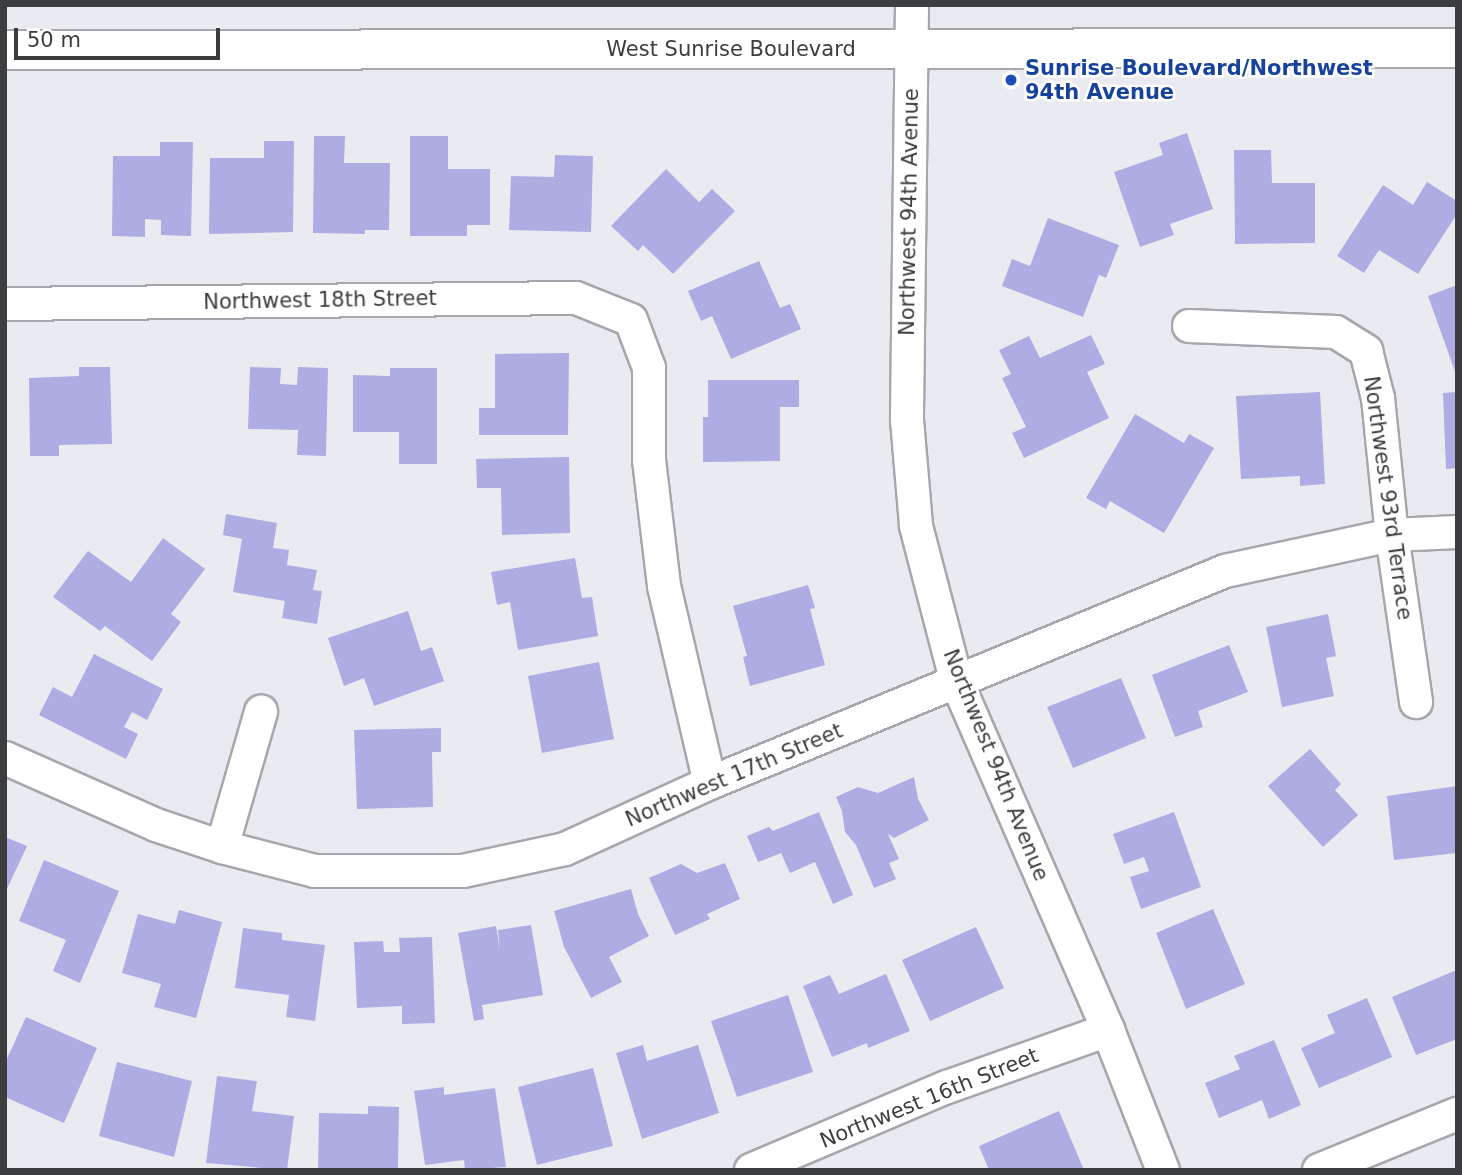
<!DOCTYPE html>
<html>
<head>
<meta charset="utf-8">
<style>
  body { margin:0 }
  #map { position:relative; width:1462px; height:1175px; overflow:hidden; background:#eaebf1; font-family:"DejaVu Sans",sans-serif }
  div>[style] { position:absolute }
  .building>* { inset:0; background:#adace3 }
  .roads { filter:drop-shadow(2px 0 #a6a7ad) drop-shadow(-2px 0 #a6a7ad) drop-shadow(0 2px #a6a7ad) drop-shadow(0 -2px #a6a7ad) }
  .street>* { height:32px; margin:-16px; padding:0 16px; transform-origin:16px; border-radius:16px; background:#fff }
  .highway>* { height:38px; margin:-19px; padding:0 19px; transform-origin:19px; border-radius:19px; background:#fff }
  .dots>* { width:19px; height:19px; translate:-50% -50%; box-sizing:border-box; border:4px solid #fff; border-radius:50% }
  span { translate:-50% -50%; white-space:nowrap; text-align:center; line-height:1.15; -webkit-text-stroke:5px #fff; paint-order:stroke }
  .street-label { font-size:21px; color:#3c3d3f }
  .transit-label { font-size:21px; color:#164399; font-weight:700 }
  .left { translate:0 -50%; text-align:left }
  .frame { position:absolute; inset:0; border:7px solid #3c3d3f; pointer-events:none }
  .scale { position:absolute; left:14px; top:28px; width:206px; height:32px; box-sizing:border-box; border:4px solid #3c3d3f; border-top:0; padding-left:9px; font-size:21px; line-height:24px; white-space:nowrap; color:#3c3d3f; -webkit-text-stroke:5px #fff; paint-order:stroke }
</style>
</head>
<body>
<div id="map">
  <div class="building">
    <i style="clip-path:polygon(1187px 133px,1213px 209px,1170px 224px,1174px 235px,1140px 247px,1114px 172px,1163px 155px,1159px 143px)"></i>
    <i style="clip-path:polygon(314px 136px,345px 136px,344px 163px,390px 163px,389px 230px,365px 230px,365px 234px,313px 233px)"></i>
    <i style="clip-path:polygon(410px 136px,448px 136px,448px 169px,490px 169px,490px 225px,467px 225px,467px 236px,410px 236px)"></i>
    <i style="clip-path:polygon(264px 141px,294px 141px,293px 232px,209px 234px,210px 158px,264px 158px)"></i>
    <i style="clip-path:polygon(160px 142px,193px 142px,191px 236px,161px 235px,161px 220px,145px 219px,145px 237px,112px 236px,113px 156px,160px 156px)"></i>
    <i style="clip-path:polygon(1234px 150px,1271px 150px,1272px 183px,1315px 183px,1315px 243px,1235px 244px)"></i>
    <i style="clip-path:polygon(555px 155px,593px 156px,591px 232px,509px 230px,511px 176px,554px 177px)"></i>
    <i style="clip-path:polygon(666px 169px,699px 202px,712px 189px,735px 211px,673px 274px,643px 245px,638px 251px,611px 226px)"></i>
    <i style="clip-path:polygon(1427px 182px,1457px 201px,1457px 214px,1418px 274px,1379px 250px,1364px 273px,1337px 256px,1383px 185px,1413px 205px)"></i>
    <i style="clip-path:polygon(1048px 218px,1119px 245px,1106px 278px,1099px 275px,1083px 317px,1002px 286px,1012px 259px,1030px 266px)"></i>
    <i style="clip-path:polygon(759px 261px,780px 308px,790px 304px,801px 329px,731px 359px,712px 316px,701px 321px,688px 291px)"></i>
    <i style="clip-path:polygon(1457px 285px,1457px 377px,1428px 296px)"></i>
    <i style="clip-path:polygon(1091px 335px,1105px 364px,1087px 372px,1109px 418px,1024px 458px,1012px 433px,1026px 427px,1002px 378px,1011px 374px,999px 350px,1029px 336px,1040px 358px)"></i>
    <i style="clip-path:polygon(569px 353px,568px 435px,479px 435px,479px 408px,495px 408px,495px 354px)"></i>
    <i style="clip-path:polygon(79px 367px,110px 367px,112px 444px,59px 445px,59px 456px,30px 456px,29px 378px,79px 376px)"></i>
    <i style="clip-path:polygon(250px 367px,281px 368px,280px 384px,297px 385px,298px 367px,328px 368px,326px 456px,297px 455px,298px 430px,248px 429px)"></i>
    <i style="clip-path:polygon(390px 368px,437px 368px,437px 464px,399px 464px,399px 432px,353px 432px,353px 375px,390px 376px)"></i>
    <i style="clip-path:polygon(708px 380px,799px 380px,799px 407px,780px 407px,780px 461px,703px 462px,703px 417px,708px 417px)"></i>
    <i style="clip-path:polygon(1320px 392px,1325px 484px,1300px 486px,1300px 476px,1241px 479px,1236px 396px)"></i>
    <i style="clip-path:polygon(1457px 392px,1457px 468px,1446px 469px,1443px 393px)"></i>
    <i style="clip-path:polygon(1135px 414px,1184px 443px,1189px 434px,1214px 448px,1164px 533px,1110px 501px,1106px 509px,1086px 498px)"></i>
    <i style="clip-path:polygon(569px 457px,570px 533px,502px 535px,501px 488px,477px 488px,476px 459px)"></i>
    <i style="clip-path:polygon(226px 514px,277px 523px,273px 548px,289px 550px,287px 565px,317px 570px,313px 590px,322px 591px,317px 624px,282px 618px,285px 601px,233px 592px,242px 539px,223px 535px)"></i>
    <i style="clip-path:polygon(163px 538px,205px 569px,171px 614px,181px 622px,152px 661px,105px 626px,100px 631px,53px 597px,88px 551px,131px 582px)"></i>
    <i style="clip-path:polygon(575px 558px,582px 598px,592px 597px,598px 636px,518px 650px,510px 602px,497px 605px,491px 572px)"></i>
    <i style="clip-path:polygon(808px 585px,815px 608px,810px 609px,825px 665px,750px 686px,743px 657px,747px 656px,733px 606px)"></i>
    <i style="clip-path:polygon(408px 611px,421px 651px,432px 647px,444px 681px,374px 706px,364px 678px,344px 686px,328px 638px)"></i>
    <i style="clip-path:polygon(1328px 614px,1336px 656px,1326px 658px,1334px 696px,1282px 707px,1266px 627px)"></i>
    <i style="clip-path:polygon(1229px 645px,1248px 692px,1198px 711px,1203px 727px,1175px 737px,1152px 675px)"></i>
    <i style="clip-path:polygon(94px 654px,163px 689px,147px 720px,132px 712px,124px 727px,138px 734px,126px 759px,39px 715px,53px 687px,72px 697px)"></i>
    <i style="clip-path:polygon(599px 662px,614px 739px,542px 753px,528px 676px)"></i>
    <i style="clip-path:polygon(1121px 678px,1146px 738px,1073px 768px,1047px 707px)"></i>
    <i style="clip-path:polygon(441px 728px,441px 752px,432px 752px,433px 807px,357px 809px,354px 730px)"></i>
    <i style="clip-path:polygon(1310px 749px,1341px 784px,1335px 790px,1358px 815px,1323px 847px,1268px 786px)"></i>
    <i style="clip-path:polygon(914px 777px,918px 799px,929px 820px,894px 838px,888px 834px,899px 859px,889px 863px,896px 879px,874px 888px,856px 845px,845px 832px,842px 811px,836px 797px,858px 787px,878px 793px)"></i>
    <i style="clip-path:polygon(1457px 786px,1457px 853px,1394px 860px,1387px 796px)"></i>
    <i style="clip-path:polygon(819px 812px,853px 895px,833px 904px,815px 862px,790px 873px,781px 853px,758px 862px,747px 836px,769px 827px,773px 831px)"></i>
    <i style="clip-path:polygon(1174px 812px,1201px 887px,1141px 909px,1130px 877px,1149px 871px,1144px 857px,1124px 864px,1113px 834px)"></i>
    <i style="clip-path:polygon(5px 837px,27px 846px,5px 893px)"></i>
    <i style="clip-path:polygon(44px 860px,119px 891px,80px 983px,53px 971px,66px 940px,19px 921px)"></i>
    <i style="clip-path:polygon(725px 863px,740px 899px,707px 914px,710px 919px,675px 935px,649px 878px,681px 864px,697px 873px)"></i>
    <i style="clip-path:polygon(631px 889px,638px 914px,649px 936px,609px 957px,622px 982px,591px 998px,564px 947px,554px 911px)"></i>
    <i style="clip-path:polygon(1213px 909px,1245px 984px,1186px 1009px,1156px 933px)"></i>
    <i style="clip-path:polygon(179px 910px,222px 922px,196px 1018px,154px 1007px,161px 984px,122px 973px,138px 914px,175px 924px)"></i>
    <i style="clip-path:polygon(531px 925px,543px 995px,482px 1005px,484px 1019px,474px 1021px,458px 933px,496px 926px,500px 950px,498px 930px)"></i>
    <i style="clip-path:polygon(976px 927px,1004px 988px,930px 1021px,902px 960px)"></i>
    <i style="clip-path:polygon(243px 928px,282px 933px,282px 940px,325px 945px,315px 1021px,286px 1017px,289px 995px,235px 988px)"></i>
    <i style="clip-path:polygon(432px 937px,435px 1023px,402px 1024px,402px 1006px,357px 1008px,354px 942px,383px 941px,384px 952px,400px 952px,399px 938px)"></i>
    <i style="clip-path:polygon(1457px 970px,1457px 1039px,1416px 1055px,1392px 997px)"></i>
    <i style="clip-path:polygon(886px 974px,910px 1031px,868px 1048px,867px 1043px,832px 1057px,803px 986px,830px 975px,839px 994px)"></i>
    <i style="clip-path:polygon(788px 995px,813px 1072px,737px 1097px,711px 1021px)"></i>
    <i style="clip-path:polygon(1367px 998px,1392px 1057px,1319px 1088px,1301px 1048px,1335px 1033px,1327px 1015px)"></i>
    <i style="clip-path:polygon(26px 1017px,97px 1048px,64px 1123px,5px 1097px,5px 1063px)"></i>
    <i style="clip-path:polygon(1274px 1040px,1301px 1105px,1269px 1119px,1262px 1100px,1219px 1118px,1205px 1083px,1240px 1069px,1234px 1056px)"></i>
    <i style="clip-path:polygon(643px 1045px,647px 1061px,698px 1045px,719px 1113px,642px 1139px,616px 1053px)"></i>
    <i style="clip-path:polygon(117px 1062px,192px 1081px,174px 1157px,99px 1136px)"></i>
    <i style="clip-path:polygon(593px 1068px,613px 1146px,537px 1165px,518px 1087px)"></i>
    <i style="clip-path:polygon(217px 1076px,257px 1081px,252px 1111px,294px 1116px,287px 1170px,206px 1163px)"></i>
    <i style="clip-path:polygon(444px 1087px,444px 1095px,495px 1088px,506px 1167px,465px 1170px,464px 1160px,425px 1165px,414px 1091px)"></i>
    <i style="clip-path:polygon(368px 1106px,399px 1107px,398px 1168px,318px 1170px,319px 1113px,368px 1114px)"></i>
    <i style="clip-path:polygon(1059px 1111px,1084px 1170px,989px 1170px,979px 1146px)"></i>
  </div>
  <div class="roads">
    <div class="street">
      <i style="left:912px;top:5px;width:415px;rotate:90.7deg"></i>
      <i style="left:907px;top:420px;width:106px;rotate:85.1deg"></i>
      <i style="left:916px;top:526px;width:159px;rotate:75.4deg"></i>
      <i style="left:956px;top:680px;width:382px;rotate:66.5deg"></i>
      <i style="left:1108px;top:1030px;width:150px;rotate:68.6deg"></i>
      <i style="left:5px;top:304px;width:571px;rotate:-0.6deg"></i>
      <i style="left:576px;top:298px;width:59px;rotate:21.8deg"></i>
      <i style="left:631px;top:320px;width:51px;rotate:69.4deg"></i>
      <i style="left:649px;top:368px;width:92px;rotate:90deg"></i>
      <i style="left:649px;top:460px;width:127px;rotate:83.2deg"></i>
      <i style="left:664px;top:586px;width:202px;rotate:76.9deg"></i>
      <i style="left:1189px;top:326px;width:147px;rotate:2.3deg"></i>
      <i style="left:1336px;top:332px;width:36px;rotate:32deg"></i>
      <i style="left:1366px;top:351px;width:49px;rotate:75.7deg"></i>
      <i style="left:1378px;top:398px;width:138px;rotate:84.2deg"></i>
      <i style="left:1392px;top:535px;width:169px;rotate:81.8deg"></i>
      <i style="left:5px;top:758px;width:165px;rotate:23.9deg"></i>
      <i style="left:156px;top:825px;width:70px;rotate:18.4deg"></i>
      <i style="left:222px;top:847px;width:96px;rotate:14.5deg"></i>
      <i style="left:315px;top:871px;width:148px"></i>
      <i style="left:463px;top:871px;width:104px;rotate:-12.2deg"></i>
      <i style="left:565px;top:849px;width:159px;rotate:-24.5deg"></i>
      <i style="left:710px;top:783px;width:557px;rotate:-22.37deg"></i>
      <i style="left:1225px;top:571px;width:171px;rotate:-12.2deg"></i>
      <i style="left:1392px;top:535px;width:65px;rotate:-2.6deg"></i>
      <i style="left:222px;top:847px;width:141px;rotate:-73.9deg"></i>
      <i style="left:751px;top:1170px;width:213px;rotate:-23deg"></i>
      <i style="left:947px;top:1087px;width:171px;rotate:-19.5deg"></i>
      <i style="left:1319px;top:1170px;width:149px;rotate:-22.1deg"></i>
    </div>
    <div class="highway">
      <i style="left:5px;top:50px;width:1452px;rotate:-0.08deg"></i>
    </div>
  </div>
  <div class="dots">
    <i style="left:1011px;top:80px;background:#1a4fb4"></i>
  </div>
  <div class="street-label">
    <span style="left:731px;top:49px">West Sunrise Boulevard</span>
    <span style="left:909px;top:212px;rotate:-89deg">Northwest 94th Avenue</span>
    <span style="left:320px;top:300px;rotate:-1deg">Northwest 18th Street</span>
    <span style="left:1388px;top:498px;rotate:82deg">Northwest 93rd Terrace</span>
    <span style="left:996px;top:765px;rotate:68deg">Northwest 94th Avenue</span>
    <span style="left:734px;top:775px;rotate:-23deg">Northwest 17th Street</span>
    <span style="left:929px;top:1098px;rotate:-22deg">Northwest 16th Street</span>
  </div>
  <div class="transit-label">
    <span class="left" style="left:1025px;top:80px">Sunrise Boulevard/Northwest<br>94th Avenue</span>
  </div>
  <div class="frame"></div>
  <div class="scale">50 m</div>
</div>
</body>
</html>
